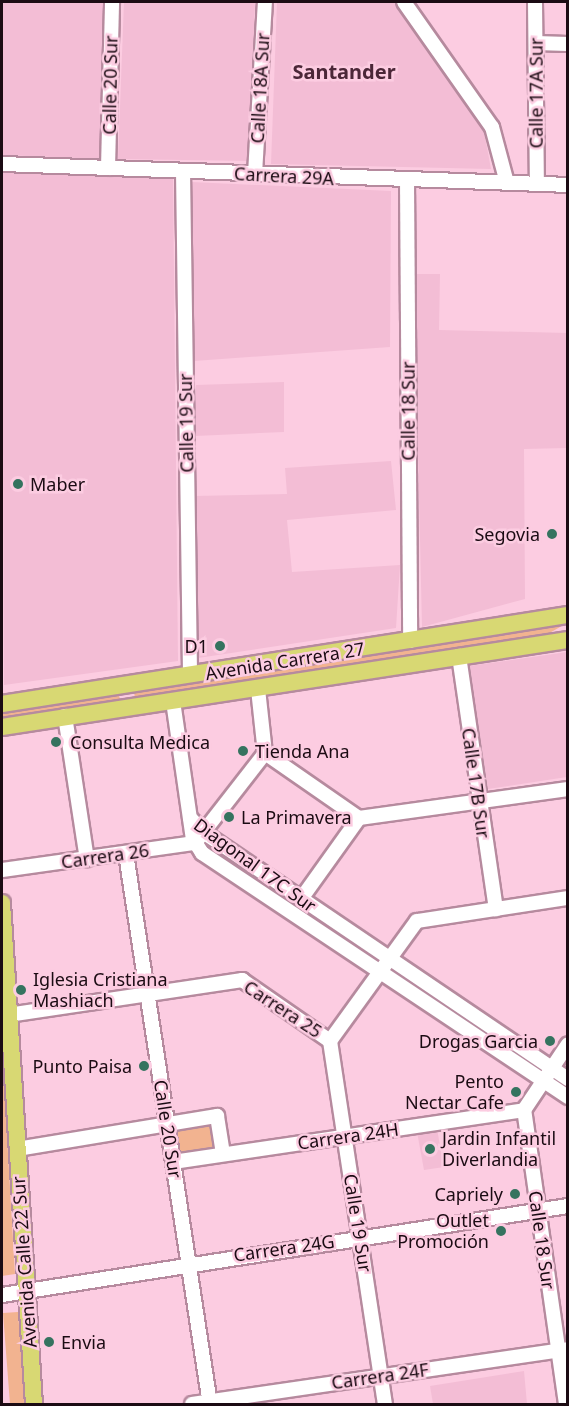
<!DOCTYPE html>
<html>
<head>
<meta charset="utf-8">
<style>
  body { margin:0 }
  #map { position:relative; width:569px; height:1406px; overflow:hidden; background:#fccce1; font-family:"Noto Sans",sans-serif }
  div>[style] { position:absolute }
  .built>* { inset:0; background:#f3bdd5 }
  .green>* { inset:0; background:#f2b390 }
  .roads { filter:drop-shadow(2px 0 #b68a9e) drop-shadow(-2px 0 #b68a9e) drop-shadow(0 2px #b68a9e) drop-shadow(0 -2px #b68a9e) }
  .minor>* { height:14px; margin:-7px; padding:0 7px; transform-origin:7px; border-radius:7px; background:#fff }
  .major>* { height:16px; margin:-8px; padding:0 8px; transform-origin:8px; border-radius:8px; background:#d8d873 }
  .dots>* { width:16px; height:16px; translate:-50% -50%; box-sizing:border-box; border:3px solid #fccce1; border-radius:50% }
  span { translate:-50% -50%; white-space:nowrap; text-align:center; line-height:1.15; -webkit-text-stroke:5px #fccce1; paint-order:stroke }
  .street-label { font-size:18px; color:#1b0b13 }
  .poi-label { font-size:18px; color:#1b0b13 }
  .left { translate:0 -50%; text-align:left }
  .right { translate:-100% -50%; text-align:right }
  .neighbourhood-label { font-size:20px; color:#4b2738; font-weight:700 }
  .frame { position:absolute; inset:0; border:3px solid #1b0b13; pointer-events:none }
</style>
</head>
<body>
<div id="map">
  <div class="built">
    <i style="clip-path:polygon(2px 2px,104px 2px,102px 159px,2px 155px)"></i>
    <i style="clip-path:polygon(124px 2px,255px 2px,250px 161px,118px 159px)"></i>
    <i style="clip-path:polygon(277px 2px,394px 2px,484px 131px,491px 169px,271px 164px)"></i>
    <i style="clip-path:polygon(2px 171px,173px 178px,178px 661px,4px 685px)"></i>
    <i style="clip-path:polygon(191px 182px,391px 191px,390px 347px,194px 361px)"></i>
    <i style="clip-path:polygon(440px 274px,439px 330px,567px 333px,567px 448px,524px 449px,525px 599px,422px 627px,414px 274px)"></i>
    <i style="clip-path:polygon(284px 382px,284px 432px,195px 436px,196px 385px)"></i>
    <i style="clip-path:polygon(391px 461px,396px 510px,287px 520px,292px 572px,400px 565px,396px 628px,198px 658px,194px 496px,287px 494px,285px 468px)"></i>
    <i style="clip-path:polygon(567px 652px,567px 777px,488px 789px,469px 666px)"></i>
    <i style="clip-path:polygon(437px 1129px,444px 1167px,424px 1170px,417px 1132px)"></i>
    <i style="clip-path:polygon(524px 1371px,527px 1404px,433px 1404px,430px 1386px)"></i>
  </div>
  <div class="green">
    <i style="clip-path:polygon(567px 623px,546px 635px,135px 699px,134px 691px)"></i>
    <i style="clip-path:polygon(118px 692px,120px 699px,2px 718px,2px 711px)"></i>
    <i style="clip-path:polygon(217px 846px,372px 952px,367px 959px,212px 853px)"></i>
    <i style="clip-path:polygon(400px 969px,538px 1061px,532px 1070px,394px 978px)"></i>
    <i style="clip-path:polygon(2px 1049px,15px 1274px,2px 1276px)"></i>
    <i style="clip-path:polygon(213px 1122px,217px 1149px,176px 1154px,173px 1127px)"></i>
    <i style="clip-path:polygon(18px 1312px,25px 1404px,10px 1404px,3px 1313px)"></i>
  </div>
  <div class="roads">
    <div class="minor">
      <i style="left:404px;top:2px;width:153px;rotate:54.9deg"></i>
      <i style="left:492px;top:127px;width:58px;rotate:75deg"></i>
      <i style="left:535px;top:2px;width:182px;rotate:89.4deg"></i>
      <i style="left:536px;top:43px;width:32px;rotate:2deg"></i>
      <i style="left:2px;top:164px;width:566px;rotate:2.12deg"></i>
      <i style="left:108px;top:168px;width:166px;rotate:-88.6deg"></i>
      <i style="left:183px;top:171px;width:504px;rotate:89.2deg"></i>
      <i style="left:255px;top:174px;width:172px;rotate:-86.7deg"></i>
      <i style="left:407px;top:181px;width:460px;rotate:89.6deg"></i>
      <i style="left:459px;top:656px;width:256px;rotate:81.7deg"></i>
      <i style="left:258px;top:689px;width:64px;rotate:83.8deg"></i>
      <i style="left:173px;top:701px;width:139px;rotate:81.8deg"></i>
      <i style="left:193px;top:839px;width:17px;rotate:57deg"></i>
      <i style="left:202px;top:853px;width:440px;rotate:33.7deg"></i>
      <i style="left:65px;top:716px;width:145px;rotate:81.3deg"></i>
      <i style="left:265px;top:753px;width:114px;rotate:34.7deg"></i>
      <i style="left:190px;top:818px;width:23px;rotate:45deg"></i>
      <i style="left:206px;top:834px;width:437px;rotate:34.1deg"></i>
      <i style="left:359px;top:818px;width:211px;rotate:-7.9deg"></i>
      <i style="left:126px;top:854px;width:556px;rotate:81.32deg"></i>
      <i style="left:2px;top:870px;width:195px;rotate:-8deg"></i>
      <i style="left:195px;top:843px;width:114px;rotate:-52.1deg"></i>
      <i style="left:301px;top:899px;width:100px;rotate:-54.4deg"></i>
      <i style="left:8px;top:1015px;width:237px;rotate:-8.5deg"></i>
      <i style="left:242px;top:980px;width:107px;rotate:34.7deg"></i>
      <i style="left:330px;top:1041px;width:367px;rotate:81.4deg"></i>
      <i style="left:330px;top:1041px;width:148px;rotate:-54.1deg"></i>
      <i style="left:417px;top:921px;width:153px;rotate:-8.7deg"></i>
      <i style="left:17px;top:1149px;width:203px;rotate:-9.4deg"></i>
      <i style="left:217px;top:1116px;width:38px;rotate:81deg"></i>
      <i style="left:173px;top:1162px;width:355px;rotate:-8.4deg"></i>
      <i style="left:2px;top:1295px;width:573px;rotate:-8.94deg"></i>
      <i style="left:192px;top:1404px;width:380px;rotate:-8.3deg"></i>
      <i style="left:566px;top:1404px;width:297px;rotate:-98.1deg"></i>
      <i style="left:524px;top:1110px;width:79px;rotate:-56.3deg"></i>
    </div>
    <div class="major">
      <i style="left:2px;top:704px;width:573px;rotate:-8.94deg"></i>
      <i style="left:2px;top:727px;width:573px;rotate:-8.74deg"></i>
      <i style="left:2px;top:903px;width:502px;rotate:86.35deg"></i>
    </div>
  </div>
  <div class="dots">
    <i style="left:18px;top:484px;background:#35735f"></i>
    <i style="left:552px;top:534px;background:#35735f"></i>
    <i style="left:220px;top:646px;background:#35735f"></i>
    <i style="left:56px;top:742px;background:#35735f"></i>
    <i style="left:243px;top:751px;background:#35735f"></i>
    <i style="left:229px;top:817px;background:#35735f"></i>
    <i style="left:21px;top:990px;background:#35735f"></i>
    <i style="left:550px;top:1041px;background:#35735f"></i>
    <i style="left:144px;top:1066px;background:#35735f"></i>
    <i style="left:516px;top:1092px;background:#35735f"></i>
    <i style="left:430px;top:1149px;background:#35735f"></i>
    <i style="left:515px;top:1194px;background:#35735f"></i>
    <i style="left:501px;top:1231px;background:#35735f"></i>
    <i style="left:49px;top:1342px;background:#35735f"></i>
  </div>
  <div class="street-label">
    <span style="left:110px;top:85px;rotate:-89deg">Calle 20 Sur</span>
    <span style="left:260px;top:88px;rotate:-87deg">Calle 18A Sur</span>
    <span style="left:536px;top:93px;rotate:-90deg">Calle 17A Sur</span>
    <span style="left:284px;top:176px;rotate:3deg">Carrera 29A</span>
    <span style="left:408px;top:411px;rotate:-90deg">Calle 18 Sur</span>
    <span style="left:186px;top:423px;rotate:-91deg">Calle 19 Sur</span>
    <span style="left:285px;top:661px;rotate:-9deg">Avenida Carrera 27</span>
    <span style="left:476px;top:783px;rotate:82deg">Calle 17B Sur</span>
    <span style="left:105px;top:856px;rotate:-8deg">Carrera 26</span>
    <span style="left:255px;top:865px;rotate:36deg">Diagonal 17C Sur</span>
    <span style="left:283px;top:1009px;rotate:33deg">Carrera 25</span>
    <span style="left:168px;top:1129px;rotate:81deg">Calle 20 Sur</span>
    <span style="left:348px;top:1136px;rotate:-8deg">Carrera 24H</span>
    <span style="left:358px;top:1223px;rotate:81deg">Calle 19 Sur</span>
    <span style="left:542px;top:1240px;rotate:82deg">Calle 18 Sur</span>
    <span style="left:284px;top:1248px;rotate:-8deg">Carrera 24G</span>
    <span style="left:24px;top:1262px;rotate:-94deg">Avenida Calle 22 Sur</span>
    <span style="left:380px;top:1376px;rotate:-8deg">Carrera 24F</span>
  </div>
  <div class="poi-label">
    <span class="left" style="left:30px;top:484px">Maber</span>
    <span class="right" style="left:540px;top:534px">Segovia</span>
    <span class="right" style="left:208px;top:646px">D1</span>
    <span class="left" style="left:70px;top:742px">Consulta Medica</span>
    <span class="left" style="left:255px;top:751px">Tienda Ana</span>
    <span class="left" style="left:241px;top:817px">La Primavera</span>
    <span class="left" style="left:33px;top:990px">Iglesia Cristiana<br>Mashiach</span>
    <span class="right" style="left:538px;top:1041px">Drogas Garcia</span>
    <span class="right" style="left:132px;top:1066px">Punto Paisa</span>
    <span class="right" style="left:504px;top:1092px">Pento<br>Nectar Cafe</span>
    <span class="left" style="left:442px;top:1149px">Jardin Infantil<br>Diverlandia</span>
    <span class="right" style="left:503px;top:1194px">Capriely</span>
    <span class="right" style="left:489px;top:1231px">Outlet<br>Promoción</span>
    <span class="left" style="left:61px;top:1342px">Envia</span>
  </div>
  <div class="neighbourhood-label">
    <span style="left:344px;top:71px">Santander</span>
  </div>
  <div class="frame"></div>
</div>
</body>
</html>
